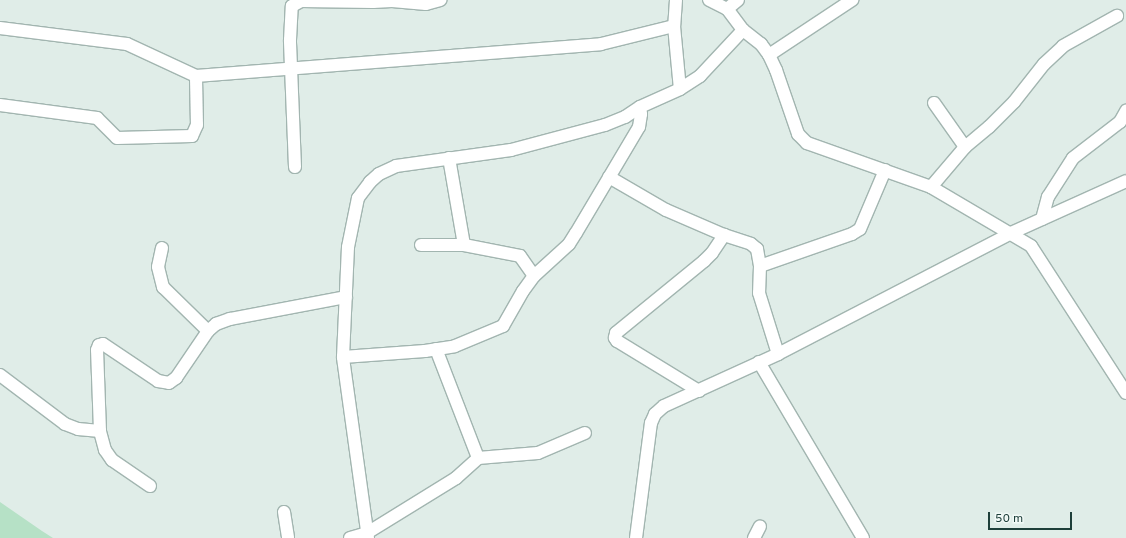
<!DOCTYPE html>
<html>
<head>
<meta charset="utf-8">
<style>
  body { margin:0 }
  #map { position:relative; width:1126px; height:538px; overflow:hidden; background:#e0ede8; font-family:Overpass,sans-serif }
  div>[style] { position:absolute }
  .green>* { inset:0; background:#b6e1c6 }
  .roads { filter:drop-shadow(1px 0 #a2b5b0) drop-shadow(-1px 0 #a2b5b0) drop-shadow(0 1px #a2b5b0) drop-shadow(0 -1px #a2b5b0) }
  .minor>* { height:12px; margin:-6px; padding:0 6px; transform-origin:6px; border-radius:6px; background:#fff }
  span { translate:-50% -50%; white-space:nowrap; text-align:center; line-height:1.15; -webkit-text-stroke:3.5px #f1f9f6; paint-order:stroke }
  .scale { position:absolute; left:988px; top:512px; width:84px; height:18px; box-sizing:border-box; border:2px solid #1e3f3a; border-top:0; padding-left:5px; font-size:12px; line-height:14px; white-space:nowrap; color:#1e3f3a; -webkit-text-stroke:3px #f1f9f6; paint-order:stroke }
</style>
</head>
<body>
<div id="map">
  <div class="green">
    <i style="clip-path:polygon(0 502px,42px 531px,53px 538px,0 538px)"></i>
  </div>
  <div class="roads">
    <div class="minor">
      <i style="left:676px;top:0;width:26px;rotate:94deg"></i>
      <i style="left:674px;top:26px;width:63px;rotate:84.6deg"></i>
      <i style="left:727px;top:9px;width:14px;rotate:-39deg"></i>
      <i style="left:0;top:28px;width:128px;rotate:7.2deg"></i>
      <i style="left:127px;top:44px;width:76px;rotate:24.9deg"></i>
      <i style="left:743px;top:30px;width:23px;rotate:38deg"></i>
      <i style="left:761px;top:44px;width:14px;rotate:54deg"></i>
      <i style="left:769px;top:55px;width:17px;rotate:65deg"></i>
      <i style="left:776px;top:70px;width:68px;rotate:71deg"></i>
      <i style="left:798px;top:134px;width:13px;rotate:45deg"></i>
      <i style="left:807px;top:143px;width:132px;rotate:19.5deg"></i>
      <i style="left:931px;top:187px;width:116px;rotate:30.5deg"></i>
      <i style="left:1031px;top:246px;width:175px;rotate:57.1deg"></i>
      <i style="left:769px;top:55px;width:100px;rotate:-33.5deg"></i>
      <i style="left:934px;top:103px;width:54px;rotate:54.8deg"></i>
      <i style="left:0;top:105px;width:98px;rotate:7.6deg"></i>
      <i style="left:97px;top:118px;width:28px;rotate:45deg"></i>
      <i style="left:117px;top:138px;width:75px;rotate:-1.5deg"></i>
      <i style="left:192px;top:136px;width:12px;rotate:-66deg"></i>
      <i style="left:197px;top:125px;width:49px;rotate:-91.2deg"></i>
      <i style="left:196px;top:76px;width:406px;rotate:-4.5deg"></i>
      <i style="left:601px;top:44px;width:75px;rotate:-13.9deg"></i>
      <i style="left:449px;top:158px;width:88px;rotate:80.2deg"></i>
      <i style="left:295px;top:167px;width:127px;rotate:-92.3deg"></i>
      <i style="left:290px;top:40px;width:34px;rotate:-87deg"></i>
      <i style="left:292px;top:6px;width:10px;rotate:-29deg"></i>
      <i style="left:301px;top:1px;width:72px;rotate:0.8deg"></i>
      <i style="left:373px;top:2px;width:19px;rotate:-3deg"></i>
      <i style="left:392px;top:1px;width:34px;rotate:5deg"></i>
      <i style="left:426px;top:4px;width:15px;rotate:-16deg"></i>
      <i style="left:609px;top:177px;width:66px;rotate:30.1deg"></i>
      <i style="left:666px;top:210px;width:63px;rotate:23.3deg"></i>
      <i style="left:724px;top:235px;width:28px;rotate:18deg"></i>
      <i style="left:751px;top:244px;width:8px;rotate:40deg"></i>
      <i style="left:757px;top:249px;width:17px;rotate:80deg"></i>
      <i style="left:760px;top:266px;width:27px;rotate:92deg"></i>
      <i style="left:759px;top:293px;width:64px;rotate:72.7deg"></i>
      <i style="left:931px;top:187px;width:52px;rotate:-49.6deg"></i>
      <i style="left:965px;top:147px;width:31px;rotate:-40deg"></i>
      <i style="left:989px;top:127px;width:35px;rotate:-45deg"></i>
      <i style="left:1014px;top:102px;width:48px;rotate:-51.7deg"></i>
      <i style="left:1044px;top:64px;width:26px;rotate:-43deg"></i>
      <i style="left:1063px;top:46px;width:62px;rotate:-29.1deg"></i>
      <i style="left:1042px;top:219px;width:23px;rotate:-75deg"></i>
      <i style="left:1048px;top:197px;width:46px;rotate:-57.3deg"></i>
      <i style="left:1073px;top:158px;width:59px;rotate:-37.5deg"></i>
      <i style="left:1120px;top:122px;width:13px;rotate:-61deg"></i>
      <i style="left:421px;top:245px;width:43px"></i>
      <i style="left:464px;top:245px;width:57px;rotate:11.1deg"></i>
      <i style="left:520px;top:256px;width:24px;rotate:55deg"></i>
      <i style="left:162px;top:248px;width:19px;rotate:102deg"></i>
      <i style="left:158px;top:267px;width:21px;rotate:76deg"></i>
      <i style="left:163px;top:287px;width:63px;rotate:44.4deg"></i>
      <i style="left:760px;top:266px;width:97px;rotate:-19.2deg"></i>
      <i style="left:852px;top:234px;width:9px;rotate:-32deg"></i>
      <i style="left:860px;top:229px;width:64px;rotate:-67deg"></i>
      <i style="left:436px;top:349px;width:117px;rotate:68.9deg"></i>
      <i style="left:343px;top:357px;width:82px;rotate:-4.2deg"></i>
      <i style="left:425px;top:351px;width:30px;rotate:-9deg"></i>
      <i style="left:455px;top:346px;width:52px;rotate:-22.6deg"></i>
      <i style="left:503px;top:326px;width:40px;rotate:-60.3deg"></i>
      <i style="left:523px;top:291px;width:19px;rotate:-54deg"></i>
      <i style="left:534px;top:276px;width:47px;rotate:-42.4deg"></i>
      <i style="left:569px;top:244px;width:13px;rotate:-58deg"></i>
      <i style="left:576px;top:233px;width:123px;rotate:-59.3deg"></i>
      <i style="left:639px;top:127px;width:13px;rotate:-81deg"></i>
      <i style="left:641px;top:114px;width:7px;rotate:-98deg"></i>
      <i style="left:759px;top:362px;width:204px;rotate:59.4deg"></i>
      <i style="left:0;top:375px;width:81px;rotate:37deg"></i>
      <i style="left:65px;top:424px;width:14px;rotate:21deg"></i>
      <i style="left:78px;top:429px;width:22px;rotate:5deg"></i>
      <i style="left:699px;top:391px;width:96px;rotate:-148.6deg"></i>
      <i style="left:617px;top:341px;width:4px;rotate:-124deg"></i>
      <i style="left:615px;top:338px;width:5px;rotate:-79deg"></i>
      <i style="left:616px;top:333px;width:114px;rotate:-39.3deg"></i>
      <i style="left:704px;top:261px;width:11px;rotate:-45deg"></i>
      <i style="left:712px;top:253px;width:22px;rotate:-56deg"></i>
      <i style="left:150px;top:486px;width:46px;rotate:-145.6deg"></i>
      <i style="left:112px;top:460px;width:12px;rotate:-125deg"></i>
      <i style="left:105px;top:450px;width:20px;rotate:-105deg"></i>
      <i style="left:100px;top:431px;width:81px;rotate:-92.1deg"></i>
      <i style="left:97px;top:350px;width:5px;rotate:-68deg"></i>
      <i style="left:99px;top:345px;width:4px;rotate:-14deg"></i>
      <i style="left:103px;top:344px;width:66px;rotate:33.9deg"></i>
      <i style="left:158px;top:381px;width:11px;rotate:10deg"></i>
      <i style="left:169px;top:383px;width:9px;rotate:-36deg"></i>
      <i style="left:176px;top:378px;width:57px;rotate:-55.8deg"></i>
      <i style="left:208px;top:331px;width:11px;rotate:-41deg"></i>
      <i style="left:216px;top:324px;width:15px;rotate:-20deg"></i>
      <i style="left:230px;top:319px;width:118px;rotate:-10.7deg"></i>
      <i style="left:284px;top:512px;width:26px;rotate:81deg"></i>
      <i style="left:350px;top:538px;width:18px;rotate:-16deg"></i>
      <i style="left:367px;top:533px;width:105px;rotate:-31.7deg"></i>
      <i style="left:456px;top:478px;width:30px;rotate:-42deg"></i>
      <i style="left:478px;top:458px;width:60px;rotate:-4.8deg"></i>
      <i style="left:538px;top:453px;width:51px;rotate:-23.1deg"></i>
      <i style="left:368px;top:538px;width:183px;rotate:-97.9deg"></i>
      <i style="left:343px;top:357px;width:110px;rotate:-87.4deg"></i>
      <i style="left:348px;top:247px;width:50px;rotate:-78.5deg"></i>
      <i style="left:358px;top:198px;width:20px;rotate:-53deg"></i>
      <i style="left:370px;top:182px;width:12px;rotate:-42deg"></i>
      <i style="left:379px;top:174px;width:19px;rotate:-25deg"></i>
      <i style="left:396px;top:166px;width:116px;rotate:-7.9deg"></i>
      <i style="left:511px;top:150px;width:97px;rotate:-14.9deg"></i>
      <i style="left:605px;top:125px;width:22px;rotate:-22deg"></i>
      <i style="left:625px;top:117px;width:18px;rotate:-34deg"></i>
      <i style="left:640px;top:107px;width:44px;rotate:-24.2deg"></i>
      <i style="left:680px;top:89px;width:24px;rotate:-33deg"></i>
      <i style="left:700px;top:76px;width:63px;rotate:-46.9deg"></i>
      <i style="left:743px;top:30px;width:26px;rotate:-127deg"></i>
      <i style="left:727px;top:9px;width:20px;rotate:-153deg"></i>
      <i style="left:636px;top:538px;width:116px;rotate:-82.6deg"></i>
      <i style="left:651px;top:423px;width:10px;rotate:-66deg"></i>
      <i style="left:655px;top:414px;width:12px;rotate:-42deg"></i>
      <i style="left:664px;top:406px;width:125px;rotate:-24.5deg"></i>
      <i style="left:778px;top:354px;width:263px;rotate:-27.4deg"></i>
      <i style="left:1011px;top:233px;width:126px;rotate:-24.3deg"></i>
      <i style="left:754px;top:538px;width:13px;rotate:-63deg"></i>
    </div>
  </div>
  <div class="scale">50 m</div>
</div>
</body>
</html>
